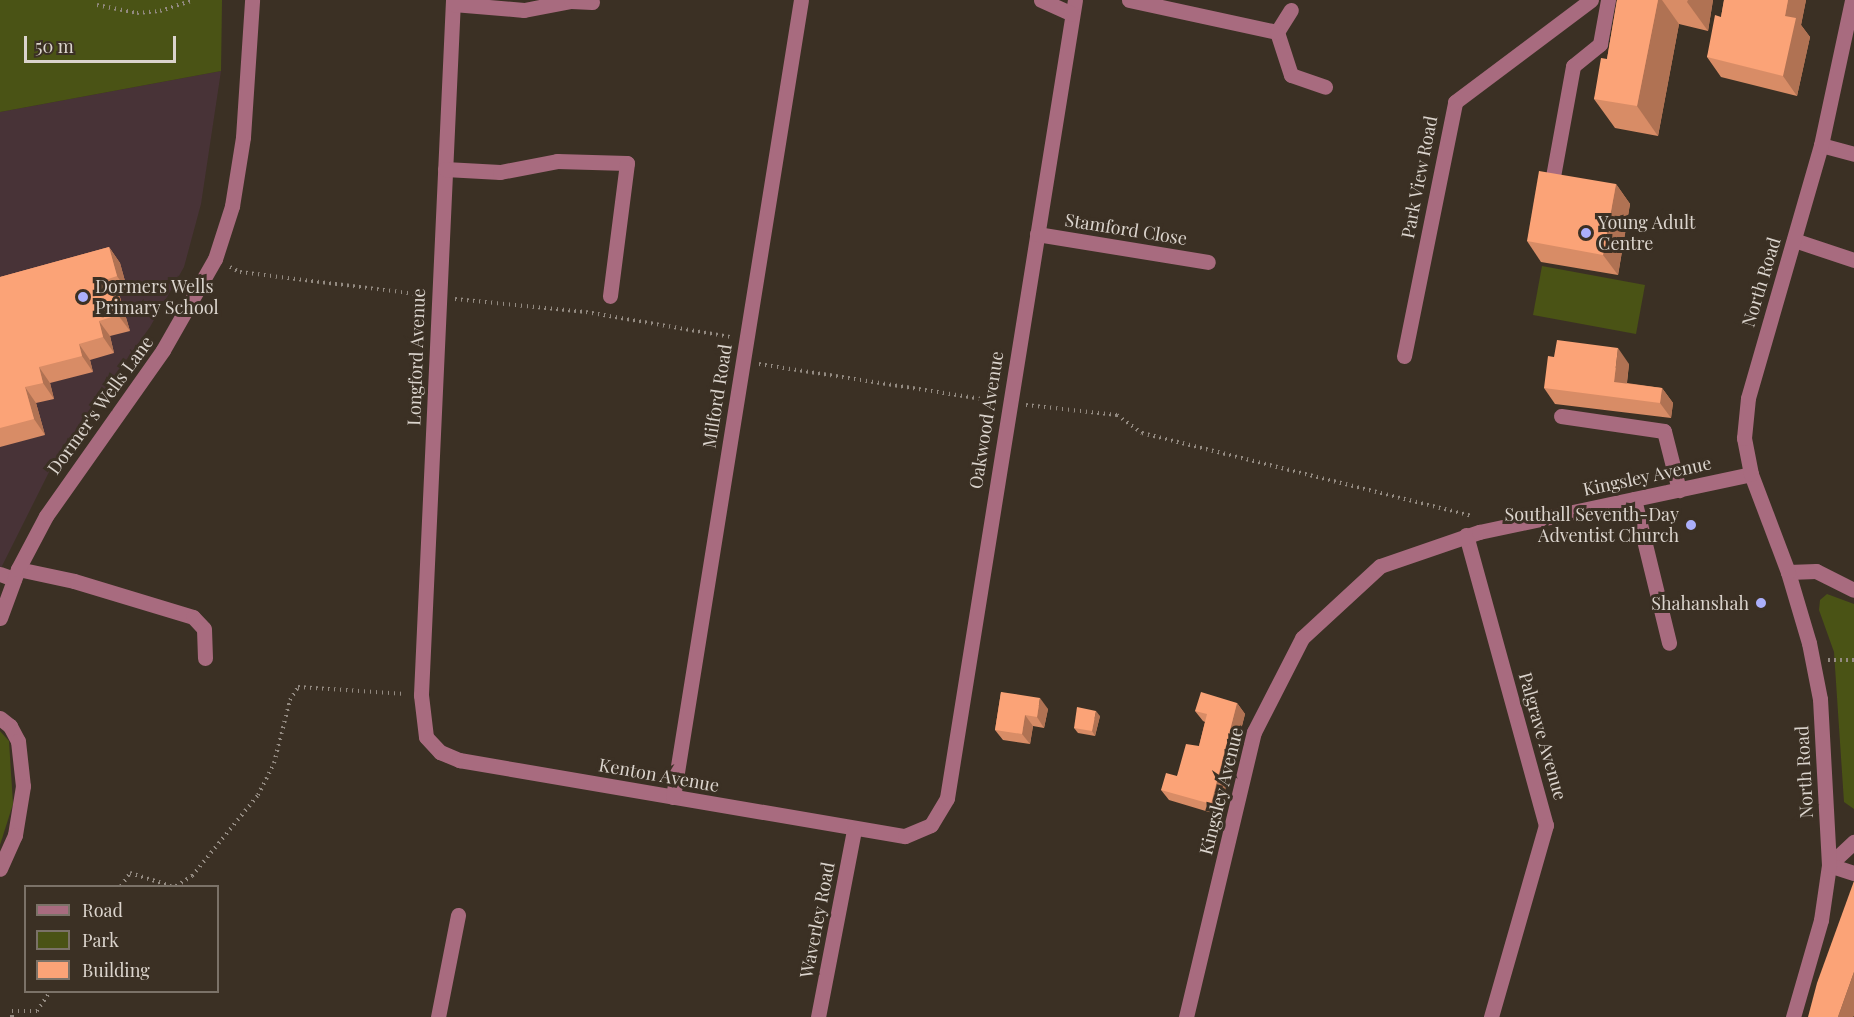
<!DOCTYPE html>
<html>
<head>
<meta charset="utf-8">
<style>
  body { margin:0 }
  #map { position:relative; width:1854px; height:1017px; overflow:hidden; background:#3b3024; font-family:"Playfair Display",serif }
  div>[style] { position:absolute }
  .education>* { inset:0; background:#483337 }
  .green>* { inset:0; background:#4a5315 }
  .path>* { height:4px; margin-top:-2px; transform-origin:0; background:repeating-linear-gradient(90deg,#938a81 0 1.5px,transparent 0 6px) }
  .minor>* { height:15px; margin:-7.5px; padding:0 7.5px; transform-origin:7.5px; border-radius:7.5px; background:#a86b7f }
  .wall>* { inset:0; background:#d88c66 }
  .shaded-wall>* { inset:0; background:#b07253 }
  .building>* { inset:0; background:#fba377 }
  .dots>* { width:16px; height:16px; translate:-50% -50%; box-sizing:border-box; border:3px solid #3b3024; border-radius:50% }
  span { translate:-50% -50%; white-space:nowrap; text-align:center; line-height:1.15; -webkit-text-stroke:6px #3b3024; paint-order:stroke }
  .street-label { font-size:18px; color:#dbd4cd }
  .poi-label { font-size:18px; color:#dbd4cd }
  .left { translate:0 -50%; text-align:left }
  .right { translate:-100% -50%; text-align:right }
  .legend { position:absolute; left:24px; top:885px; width:195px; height:108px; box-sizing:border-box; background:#3b3024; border:2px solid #7b7268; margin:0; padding:8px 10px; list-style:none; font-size:18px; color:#dbd4cd }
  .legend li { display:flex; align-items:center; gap:12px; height:30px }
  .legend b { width:30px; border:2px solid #7b7268 }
  .scale { position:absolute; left:24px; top:36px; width:152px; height:27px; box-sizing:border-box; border:3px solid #dbd4cd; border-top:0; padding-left:8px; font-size:18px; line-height:21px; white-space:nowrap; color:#dbd4cd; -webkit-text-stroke:4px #3b3024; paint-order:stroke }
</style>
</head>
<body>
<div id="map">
  <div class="education">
    <i style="clip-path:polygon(221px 71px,201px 204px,184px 267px,150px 327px,57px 456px,0 570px,0 112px)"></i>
  </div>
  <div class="green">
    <i style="clip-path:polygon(0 0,222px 0,221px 71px,0 112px)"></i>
    <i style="clip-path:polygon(1542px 266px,1645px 285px,1636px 334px,1533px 315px)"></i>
    <i style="clip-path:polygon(1827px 594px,1854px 604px,1854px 809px,1844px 802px,1834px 652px,1819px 610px,1820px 600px)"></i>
    <i style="clip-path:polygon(0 731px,9px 741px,13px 804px,0 845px)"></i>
  </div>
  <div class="path">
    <i style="left:97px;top:5px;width:41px;rotate:11.3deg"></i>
    <i style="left:137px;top:13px;width:23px;rotate:-5deg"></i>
    <i style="left:160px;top:11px;width:32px;rotate:-18deg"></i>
    <i style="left:230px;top:267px;width:11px;rotate:27deg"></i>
    <i style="left:240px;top:272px;width:185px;rotate:7.1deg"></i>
    <i style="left:455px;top:299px;width:132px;rotate:5.7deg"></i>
    <i style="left:586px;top:312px;width:146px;rotate:9.8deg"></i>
    <i style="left:759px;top:364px;width:239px;rotate:8.9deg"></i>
    <i style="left:1026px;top:405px;width:92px;rotate:6.3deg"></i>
    <i style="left:1117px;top:415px;width:31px;rotate:36deg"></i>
    <i style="left:1142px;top:433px;width:341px;rotate:14.1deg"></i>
    <i style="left:1828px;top:660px;width:26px"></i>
    <i style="left:121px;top:886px;width:16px;rotate:-55deg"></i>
    <i style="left:130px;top:873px;width:43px;rotate:17.6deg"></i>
    <i style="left:176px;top:886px;width:19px;rotate:-32deg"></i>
    <i style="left:192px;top:876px;width:104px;rotate:-50.8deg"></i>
    <i style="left:258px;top:795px;width:36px;rotate:-63deg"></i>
    <i style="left:274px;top:763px;width:65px;rotate:-75.7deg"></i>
    <i style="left:290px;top:700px;width:15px;rotate:-58deg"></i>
    <i style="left:298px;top:687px;width:108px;rotate:3.7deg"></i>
    <i style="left:12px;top:1017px;width:6px;rotate:-90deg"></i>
    <i style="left:12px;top:1011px;width:25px"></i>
    <i style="left:37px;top:1011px;width:23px;rotate:-56deg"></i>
  </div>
  <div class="minor">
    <i style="left:453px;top:0;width:696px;rotate:92.64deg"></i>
    <i style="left:421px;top:695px;width:42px;rotate:83.2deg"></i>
    <i style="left:426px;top:737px;width:21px;rotate:47deg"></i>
    <i style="left:440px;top:752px;width:21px;rotate:23deg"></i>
    <i style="left:459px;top:760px;width:452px;rotate:9.7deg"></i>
    <i style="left:905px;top:836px;width:28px;rotate:-23deg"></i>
    <i style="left:931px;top:825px;width:31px;rotate:-59deg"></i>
    <i style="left:947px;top:798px;width:808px;rotate:-80.89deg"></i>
    <i style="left:1041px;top:0;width:34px;rotate:24deg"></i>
    <i style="left:1129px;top:0;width:151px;rotate:12.2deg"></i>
    <i style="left:1277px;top:32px;width:45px;rotate:72deg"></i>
    <i style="left:1291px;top:75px;width:36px;rotate:19deg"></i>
    <i style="left:453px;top:4px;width:71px;rotate:4.8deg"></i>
    <i style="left:524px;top:10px;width:48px;rotate:-10.8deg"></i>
    <i style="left:571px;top:1px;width:21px;rotate:3deg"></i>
    <i style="left:1277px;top:32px;width:26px;rotate:-58deg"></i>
    <i style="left:1821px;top:145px;width:34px;rotate:15deg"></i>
    <i style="left:445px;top:169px;width:55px;rotate:3.1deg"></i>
    <i style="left:500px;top:172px;width:58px;rotate:-10.9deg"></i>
    <i style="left:557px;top:161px;width:70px;rotate:1.6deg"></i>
    <i style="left:627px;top:163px;width:134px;rotate:97.3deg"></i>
    <i style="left:1552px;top:182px;width:118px;rotate:-79.7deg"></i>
    <i style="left:1573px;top:66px;width:35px;rotate:-39deg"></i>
    <i style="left:1600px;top:44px;width:45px;rotate:-79.7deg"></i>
    <i style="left:1037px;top:234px;width:173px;rotate:9.3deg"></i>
    <i style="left:1794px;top:240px;width:63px;rotate:18.4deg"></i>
    <i style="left:1404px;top:356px;width:259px;rotate:-78.6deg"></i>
    <i style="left:1455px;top:102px;width:170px;rotate:-36.9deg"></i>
    <i style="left:1561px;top:416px;width:104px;rotate:8.3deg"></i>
    <i style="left:1664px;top:431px;width:61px;rotate:75.7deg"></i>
    <i style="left:1634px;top:499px;width:148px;rotate:76.3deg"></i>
    <i style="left:1466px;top:535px;width:301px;rotate:74.6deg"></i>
    <i style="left:1546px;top:825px;width:200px;rotate:106deg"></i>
    <i style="left:18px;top:569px;width:57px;rotate:12.1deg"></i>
    <i style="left:74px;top:581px;width:124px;rotate:16.8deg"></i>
    <i style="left:193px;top:617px;width:16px;rotate:47deg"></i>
    <i style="left:204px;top:629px;width:29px;rotate:88deg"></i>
    <i style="left:1788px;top:572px;width:28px;rotate:-2deg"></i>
    <i style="left:1816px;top:571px;width:42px;rotate:26.6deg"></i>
    <i style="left:0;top:574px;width:15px;rotate:20deg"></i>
    <i style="left:0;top:618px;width:52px;rotate:-69.8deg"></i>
    <i style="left:18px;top:569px;width:60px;rotate:-62.2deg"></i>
    <i style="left:46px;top:516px;width:203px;rotate:-54.8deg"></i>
    <i style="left:163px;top:350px;width:105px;rotate:-60.3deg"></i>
    <i style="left:215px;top:259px;width:56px;rotate:-72.2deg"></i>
    <i style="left:232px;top:206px;width:70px;rotate:-80.9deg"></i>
    <i style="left:243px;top:137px;width:137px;rotate:-86.2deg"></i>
    <i style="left:0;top:718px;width:13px;rotate:39deg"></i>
    <i style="left:10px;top:726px;width:17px;rotate:62deg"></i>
    <i style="left:18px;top:741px;width:45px;rotate:83.7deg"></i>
    <i style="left:23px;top:786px;width:50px;rotate:99.3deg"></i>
    <i style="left:15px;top:835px;width:37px;rotate:114deg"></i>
    <i style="left:673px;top:797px;width:807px;rotate:-80.88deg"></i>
    <i style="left:1829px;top:865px;width:34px;rotate:-43deg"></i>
    <i style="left:1829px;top:865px;width:26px;rotate:18deg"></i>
    <i style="left:438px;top:1017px;width:104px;rotate:-78.9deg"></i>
    <i style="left:818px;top:1017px;width:190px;rotate:-79.1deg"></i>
    <i style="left:1186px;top:1017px;width:293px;rotate:-76.6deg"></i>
    <i style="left:1254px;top:732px;width:106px;rotate:-62.9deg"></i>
    <i style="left:1302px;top:638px;width:106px;rotate:-42.7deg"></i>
    <i style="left:1380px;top:566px;width:105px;rotate:-19deg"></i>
    <i style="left:1479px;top:532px;width:278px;rotate:-12deg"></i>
    <i style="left:1793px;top:1017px;width:101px;rotate:-73.9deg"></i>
    <i style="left:1821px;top:920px;width:56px;rotate:-81.7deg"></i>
    <i style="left:1829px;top:865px;width:166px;rotate:-93.1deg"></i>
    <i style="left:1820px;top:699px;width:57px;rotate:-101.1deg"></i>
    <i style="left:1809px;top:643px;width:74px;rotate:-106.5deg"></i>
    <i style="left:1788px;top:572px;width:105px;rotate:-110.7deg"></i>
    <i style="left:1751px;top:474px;width:37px;rotate:-101deg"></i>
    <i style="left:1744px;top:438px;width:40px;rotate:-84.3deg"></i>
    <i style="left:1748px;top:398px;width:263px;rotate:-73.9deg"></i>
    <i style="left:1821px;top:145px;width:148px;rotate:-77.9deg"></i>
  </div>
  <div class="wall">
    <i style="clip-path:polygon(1617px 0,1713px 0,1708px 31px,1679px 24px,1658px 136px,1615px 128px,1594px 99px,1607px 59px)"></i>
    <i style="clip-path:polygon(1724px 0,1806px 0,1801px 25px,1810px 37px,1797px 96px,1721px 77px,1707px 57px,1721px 17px)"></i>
    <i style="clip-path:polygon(1616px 184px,1630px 204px,1618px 275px,1541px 262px,1527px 241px)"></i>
    <i style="clip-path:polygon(109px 247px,120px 263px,128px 292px,119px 294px,130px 331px,110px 336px,114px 353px,90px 360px,93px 372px,50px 383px,54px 399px,36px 403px,45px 435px,0 447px,0 277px)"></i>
    <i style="clip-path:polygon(1629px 364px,1627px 383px,1662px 388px,1673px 403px,1671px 418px,1555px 404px,1544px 388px)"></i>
    <i style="clip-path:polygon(1001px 692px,1048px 709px,1044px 728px,1033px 726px,1030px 744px,1003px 740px,995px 730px)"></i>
    <i style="clip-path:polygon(1237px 703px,1245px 714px,1219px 815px,1169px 800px,1161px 790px,1177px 776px,1199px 746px,1205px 722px,1203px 721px,1195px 711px)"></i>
    <i style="clip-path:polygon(1100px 716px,1095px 736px,1078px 733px,1074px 728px)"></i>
  </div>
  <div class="shaded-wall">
    <i style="clip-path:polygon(1658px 0,1662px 0,1679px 24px,1658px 136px,1637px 106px)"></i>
    <i style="clip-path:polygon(1688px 0,1713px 0,1708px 31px,1687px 2px)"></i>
    <i style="clip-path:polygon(1788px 0,1806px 0,1801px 25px,1810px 37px,1797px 96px,1783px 76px,1785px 16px)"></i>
    <i style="clip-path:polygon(1616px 184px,1630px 204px,1618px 275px,1603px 255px)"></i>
    <i style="clip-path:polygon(109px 247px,120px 263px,128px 292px,117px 276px)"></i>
    <i style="clip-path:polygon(108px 279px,119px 294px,130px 331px,118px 315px)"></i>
    <i style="clip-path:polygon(99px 321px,110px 336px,114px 353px,103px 337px)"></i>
    <i style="clip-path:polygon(79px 344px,90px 360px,93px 372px,82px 356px)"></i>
    <i style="clip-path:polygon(1618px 348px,1629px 364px,1625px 398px,1614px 382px)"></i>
    <i style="clip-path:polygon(39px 367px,50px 383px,54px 399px,43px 383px)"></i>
    <i style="clip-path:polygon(25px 387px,36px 403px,45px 435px,34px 419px)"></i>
    <i style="clip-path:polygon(1662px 388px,1673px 403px,1671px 418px,1660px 403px)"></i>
    <i style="clip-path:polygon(1040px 698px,1048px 709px,1044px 728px,1037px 717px)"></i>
    <i style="clip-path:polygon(1237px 703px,1245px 714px,1219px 815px,1211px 804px)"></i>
    <i style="clip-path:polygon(1096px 711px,1100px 716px,1095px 736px,1092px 731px)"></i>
    <i style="clip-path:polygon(1025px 715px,1033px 726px,1030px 744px,1022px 734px)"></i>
    <i style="clip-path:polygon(1854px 972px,1854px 1016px,1853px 1017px,1838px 1017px)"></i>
  </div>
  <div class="building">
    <i style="clip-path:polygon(1617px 0,1658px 0,1637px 106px,1594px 99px,1601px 58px,1607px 59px)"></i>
    <i style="clip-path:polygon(1724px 0,1788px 0,1785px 16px,1796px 18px,1783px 76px,1707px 57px,1715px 15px,1721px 17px)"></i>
    <i style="clip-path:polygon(1539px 171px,1616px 184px,1603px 255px,1527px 241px)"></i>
    <i style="clip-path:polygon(109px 247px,117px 276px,108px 279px,118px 315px,99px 321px,103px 337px,79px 344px,82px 356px,39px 367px,43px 383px,25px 387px,34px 419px,0 428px,0 277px)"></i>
    <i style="clip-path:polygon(1557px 340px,1618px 348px,1614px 382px,1662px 388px,1660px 403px,1544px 388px,1548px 356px,1554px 357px)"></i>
    <i style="clip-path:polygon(1001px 692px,1040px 698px,1037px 717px,1025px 715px,1022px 734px,995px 730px)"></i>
    <i style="clip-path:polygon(1201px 692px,1237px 703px,1211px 804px,1161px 790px,1166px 773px,1177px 776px,1186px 744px,1199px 746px,1207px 714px,1195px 711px)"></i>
    <i style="clip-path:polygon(1077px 707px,1096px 711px,1092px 731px,1074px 728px)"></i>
    <i style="clip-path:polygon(1854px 881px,1854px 972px,1838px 1017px,1808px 1017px,1817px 983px)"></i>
  </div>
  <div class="dots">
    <i style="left:1586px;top:233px;background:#abaffb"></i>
    <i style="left:83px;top:297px;background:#abaffb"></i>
    <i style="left:1691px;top:525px;background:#abaffb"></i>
    <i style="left:1761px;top:603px;background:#abaffb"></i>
  </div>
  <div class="street-label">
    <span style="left:1419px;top:177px;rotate:-79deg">Park View Road</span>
    <span style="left:1126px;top:229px;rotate:9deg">Stamford Close</span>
    <span style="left:1761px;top:282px;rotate:-73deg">North Road</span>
    <span style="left:416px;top:357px;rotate:-88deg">Longford Avenue</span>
    <span style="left:717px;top:396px;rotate:-81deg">Milford Road</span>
    <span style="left:100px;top:405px;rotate:-54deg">Dormer's Wells Lane</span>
    <span style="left:986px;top:420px;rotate:-81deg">Oakwood Avenue</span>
    <span style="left:1647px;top:476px;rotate:-12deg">Kingsley Avenue</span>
    <span style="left:1543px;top:736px;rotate:74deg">Palgrave Avenue</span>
    <span style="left:1804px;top:772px;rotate:-93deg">North Road</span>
    <span style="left:659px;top:775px;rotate:10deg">Kenton Avenue</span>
    <span style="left:1221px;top:791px;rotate:-76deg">Kingsley Avenue</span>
    <span style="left:817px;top:920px;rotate:-79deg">Waverley Road</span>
  </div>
  <div class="poi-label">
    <span class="left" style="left:1598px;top:233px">Young Adult<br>Centre</span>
    <span class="left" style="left:95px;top:297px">Dormers Wells<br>Primary School</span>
    <span class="right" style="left:1679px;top:525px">Southall Seventh-Day<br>Adventist Church</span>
    <span class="right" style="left:1749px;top:603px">Shahanshah</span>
  </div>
  <ul class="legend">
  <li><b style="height:8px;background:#a86b7f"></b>Road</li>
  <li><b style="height:16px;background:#4a5315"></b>Park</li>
  <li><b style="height:16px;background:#fba377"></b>Building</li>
  </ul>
  <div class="scale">50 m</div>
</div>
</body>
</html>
